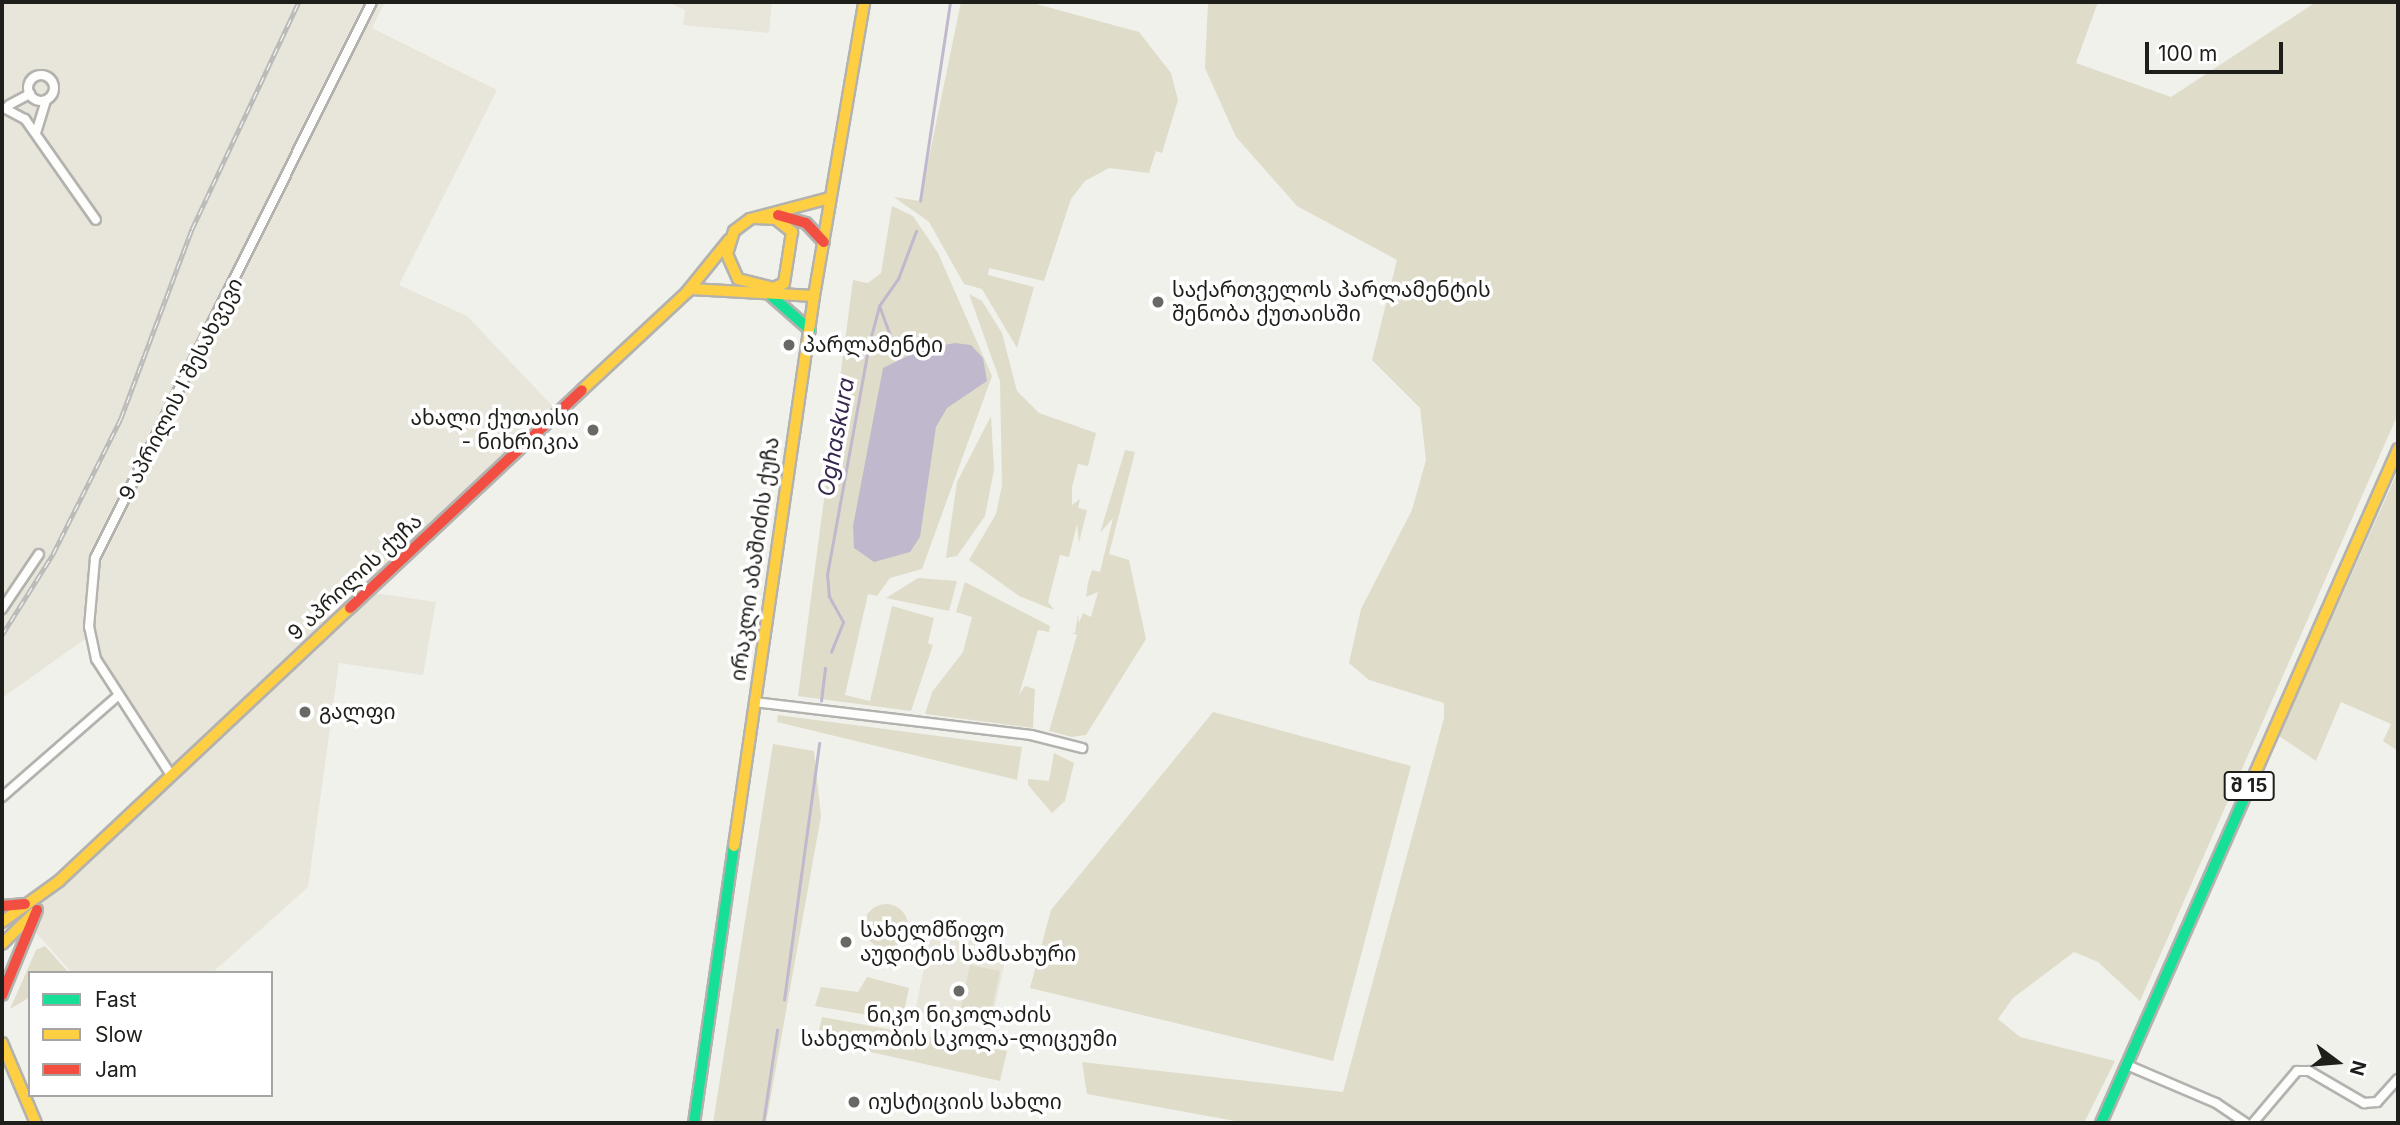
<!DOCTYPE html>
<html>
<head>
<meta charset="utf-8">
<style>
  body { margin:0 }
  #map { position:relative; width:2400px; height:1125px; overflow:hidden; background:#f1f1ec; font-family:Inter,"Noto Sans Georgian",sans-serif }
  div>[style] { position:absolute }
  .built>* { inset:0; background:#e8e5da }
  .green>* { inset:0; background:#e0dcca }
  .round { border-radius:50% }
  .water>* { inset:0; background:#c0b8cc }
  .stream>* { height:2.5px; margin:-1.25px; padding:0 1.25px; transform-origin:1.25px; border-radius:1.25px; background:#c0b8cc }
  .roads { filter:drop-shadow(2px 0 #b3b2ae) drop-shadow(-2px 0 #b3b2ae) drop-shadow(0 2px #b3b2ae) drop-shadow(0 -2px #b3b2ae) }
  .street>* { height:8px; margin:-4px; padding:0 4px; transform-origin:4px; border-radius:4px; background:#fdfdfc }
  .street>.ring { margin:-4px; padding:0; box-sizing:content-box; background:none; border:8px solid #fdfdfc; border-radius:50% }
  .fast>* { height:10px; margin:-5px; padding:0 5px; transform-origin:5px; border-radius:5px; background:#16e098 }
  .slow>* { height:10px; margin:-5px; padding:0 5px; transform-origin:5px; border-radius:5px; background:#ffcf43 }
  .jam>* { height:10px; margin:-5px; padding:0 5px; transform-origin:5px; border-radius:5px; background:#f24e42 }
  .rail>* { height:5px; margin-top:-2.5px; transform-origin:0; background:repeating-linear-gradient(90deg,#fff 0 8px,#bbbbba 0 16px); box-sizing:border-box; border-block:2px solid #bbbbba }
  .dots>* { width:19px; height:19px; translate:-50% -50%; box-sizing:border-box; border:4px solid #fff; border-radius:50% }
  span { translate:-50% -50%; white-space:nowrap; text-align:center; line-height:1.15; -webkit-text-stroke:7px #fff; paint-order:stroke }
  .shield-label span { padding:2px 5px; background:#fff; border:2px solid; border-radius:5px; -webkit-text-stroke-width:0 }
  .shield-label { font-size:19px; color:#1e1e1b; font-weight:700 }
  .poi-label { font-size:21px; color:#1e1e1b }
  .left { translate:0 -50%; text-align:left }
  .right { translate:-100% -50%; text-align:right }
  .street-label { font-size:21px; color:#1e1e1b }
  .water-label { font-size:23px; color:#37264f; font-style:italic }
  .frame { position:absolute; inset:0; border:4px solid #1e1e1b; pointer-events:none }
  .legend { position:absolute; left:28px; top:971px; width:245px; height:126px; box-sizing:border-box; background:#fff; border:2px solid #a5a5a4; margin:0; padding:9px 12px; list-style:none; font-size:21px; color:#1e1e1b }
  .legend li { display:flex; align-items:center; gap:14px; height:35px }
  .legend b { width:35px; border:2px solid #a5a5a4 }
  .north { position:absolute; left:2302px; top:1027px; width:70px; height:70px; -webkit-text-stroke:5px #fff; paint-order:stroke; rotate:106deg; font-size:19px; font-weight:700; line-height:28px; text-align:center; color:#1e1e1b }
  .north::after { content:''; display:block; margin:auto; width:24px; height:32px; background:#1e1e1b; clip-path:polygon(50% 0,100% 100%,50% 72%,0 100%) }
  .scale { position:absolute; left:2145px; top:42px; width:138px; height:32px; box-sizing:border-box; border:4px solid #1e1e1b; border-top:0; padding-left:9px; font-size:21px; line-height:24px; white-space:nowrap; color:#1e1e1b; -webkit-text-stroke:5px #fff; paint-order:stroke }
</style>
</head>
<body>
<div id="map">
  <div class="built">
    <i style="clip-path:polygon(2px 2px,385px 2px,372px 28px,497px 90px,399px 285px,467px 316px,561px 415px,368px 592px,436px 602px,423px 675px,339px 663px,308px 887px,212px 973px,72px 973px,31px 927px,45px 894px,171px 775px,88px 637px,2px 698px)"></i>
    <i style="clip-path:polygon(667px 2px,772px 2px,769px 33px,683px 25px,685px 10px)"></i>
    <i style="clip-path:polygon(932px 931px,1008px 948px,990px 1027px,915px 1011px)"></i>
  </div>
  <div class="green">
    <i style="clip-path:polygon(961px 2px,1029px 2px,1139px 32px,1171px 73px,1178px 100px,1162px 153px,1156px 151px,1149px 173px,1109px 168px,1085px 181px,1071px 199px,1044px 281px,989px 268px,988px 275px,1034px 287px,1017px 348px,982px 289px,964px 284px,929px 222px,894px 197px,920px 201px)"></i>
    <i style="clip-path:polygon(1208px 2px,2098px 2px,2076px 63px,2171px 97px,2316px 2px,2398px 2px,2398px 414px,2140px 1001px,2098px 962px,2074px 952px,2013px 998px,1998px 1019px,2020px 1037px,2115px 1061px,2084px 1123px,1246px 1123px,1087px 1094px,1082px 1062px,1343px 1092px,1444px 718px,1444px 703px,1369px 680px,1349px 663px,1361px 609px,1412px 510px,1426px 460px,1420px 408px,1372px 360px,1397px 260px,1297px 206px,1236px 137px,1205px 68px)"></i>
    <i style="clip-path:polygon(892px 206px,913px 216px,938px 253px,992px 376px,922px 569px,890px 578px,877px 596px,868px 594px,845px 695px,870px 701px,892px 606px,934px 618px,928px 643px,933px 645px,911px 711px,798px 696px,853px 280px,868px 283px,881px 273px)"></i>
    <i style="clip-path:polygon(969px 294px,982px 301px,1002px 333px,1017px 391px,1039px 413px,1096px 433px,1088px 466px,1078px 464px,1072px 487px,1072px 505px,1080px 499px,1078px 508px,1087px 510px,1079px 543px,1077px 524px,1069px 557px,1060px 555px,1048px 602px,1054px 610px,1019px 596px,969px 560px,996px 514px,1002px 485px,1000px 381px)"></i>
    <i style="clip-path:polygon(991px 416px,994px 470px,985px 516px,957px 556px,946px 558px,957px 482px)"></i>
    <i style="clip-path:polygon(1125px 450px,1135px 452px,1109px 554px,1129px 560px,1146px 639px,1086px 735px,1072px 737px,1049px 731px,1077px 635px,1070px 632px,1075px 633px,1078px 614px,1079px 623px,1083px 613px,1091px 617px,1098px 592px,1086px 597px,1088px 582px,1092px 570px,1100px 572px,1113px 518px,1100px 533px)"></i>
    <i style="clip-path:polygon(2398px 471px,2398px 751px,2383px 741px,2391px 724px,2341px 702px,2316px 761px,2279px 736px)"></i>
    <i style="clip-path:polygon(918px 578px,957px 581px,949px 611px,886px 598px)"></i>
    <i style="clip-path:polygon(965px 582px,1050px 626px,1049px 632px,1038px 630px,1019px 695px,1025px 686px,1035px 689px,1033px 728px,925px 714px,932px 692px,963px 652px,972px 617px,956px 612px)"></i>
    <i style="clip-path:polygon(1213px 712px,1411px 766px,1333px 1061px,1030px 988px,1051px 910px)"></i>
    <i style="clip-path:polygon(778px 715px,1022px 747px,1017px 780px,777px 722px)"></i>
    <i style="clip-path:polygon(773px 744px,814px 751px,821px 816px,766px 1123px,713px 1123px)"></i>
    <i style="clip-path:polygon(1054px 753px,1074px 763px,1065px 801px,1052px 813px,1028px 785px,1028px 779px,1049px 781px)"></i>
    <i class="round" style="left:864px;top:904px;width:44px;height:44px"></i>
    <i style="clip-path:polygon(45px 946px,69px 973px,30px 973px,30px 997px,10px 1009px,36px 950px)"></i>
    <i style="clip-path:polygon(970px 965px,1000px 971px,989px 1022px,959px 1016px)"></i>
    <i style="clip-path:polygon(867px 977px,909px 988px,902px 1021px,815px 1006px,821px 987px,858px 992px)"></i>
    <i style="clip-path:polygon(822px 1017px,1007px 1051px,1000px 1081px,817px 1040px)"></i>
  </div>
  <div class="water">
    <i style="clip-path:polygon(955px 343px,971px 345px,983px 358px,987px 381px,947px 408px,936px 427px,920px 537px,910px 552px,874px 562px,854px 548px,853px 526px,883px 368px,922px 349px)"></i>
  </div>
  <div class="stream">
    <i style="left:920px;top:201px;width:201px;rotate:-81.4deg"></i>
    <i style="left:880px;top:307px;width:55px;rotate:69.9deg"></i>
    <i style="left:831px;top:652px;width:32px;rotate:-68deg"></i>
    <i style="left:843px;top:622px;width:29px;rotate:-119deg"></i>
    <i style="left:829px;top:597px;width:22px;rotate:-95deg"></i>
    <i style="left:827px;top:575px;width:235px;rotate:-79.7deg"></i>
    <i style="left:869px;top:344px;width:39px;rotate:-75deg"></i>
    <i style="left:879px;top:306px;width:33px;rotate:-55deg"></i>
    <i style="left:898px;top:279px;width:51px;rotate:-69.4deg"></i>
    <i style="left:821px;top:701px;width:33px;rotate:-83deg"></i>
    <i style="left:784px;top:1000px;width:259px;rotate:-82.2deg"></i>
    <i style="left:763px;top:1123px;width:94px;rotate:-81.4deg"></i>
  </div>
  <div class="roads">
    <div class="street">
      <i class="ring" style="left:28px;top:75px;width:18px;height:18px"></i>
      <i style="left:9px;top:105px;width:24px;rotate:-28deg"></i>
      <i style="left:2px;top:107px;width:26px;rotate:28deg"></i>
      <i style="left:25px;top:119px;width:123px;rotate:54.9deg"></i>
      <i style="left:36px;top:133px;width:34px;rotate:-73deg"></i>
      <i style="left:2px;top:609px;width:66px;rotate:-56.1deg"></i>
      <i style="left:754px;top:702px;width:279px;rotate:6.8deg"></i>
      <i style="left:1031px;top:735px;width:53px;rotate:14.3deg"></i>
      <i style="left:171px;top:775px;width:138px;rotate:-122.9deg"></i>
      <i style="left:96px;top:659px;width:33px;rotate:-102deg"></i>
      <i style="left:89px;top:627px;width:69px;rotate:-85deg"></i>
      <i style="left:95px;top:558px;width:621px;rotate:-63.52deg"></i>
      <i style="left:2px;top:797px;width:155px;rotate:-41.1deg"></i>
      <i style="left:2127px;top:1065px;width:97px;rotate:23.1deg"></i>
      <i style="left:2216px;top:1103px;width:36px;rotate:34deg"></i>
      <i style="left:2253px;top:1123px;width:68px;rotate:-49.8deg"></i>
      <i style="left:2297px;top:1071px;width:12px"></i>
      <i style="left:2309px;top:1071px;width:64px;rotate:30.2deg"></i>
      <i style="left:2364px;top:1103px;width:13px;rotate:-4deg"></i>
      <i style="left:2377px;top:1102px;width:31px;rotate:-48deg"></i>
    </div>
    <div class="fast">
      <i style="left:768px;top:293px;width:56px;rotate:41.4deg"></i>
      <i style="left:694px;top:1123px;width:280px;rotate:-81.8deg"></i>
      <i style="left:2101px;top:1123px;width:357px;rotate:-66.2deg"></i>
    </div>
    <div class="slow">
      <i style="left:755px;top:218px;width:21px;rotate:3deg"></i>
      <i style="left:776px;top:219px;width:21px;rotate:39deg"></i>
      <i style="left:792px;top:232px;width:52px;rotate:98.9deg"></i>
      <i style="left:784px;top:283px;width:11px;rotate:153deg"></i>
      <i style="left:774px;top:288px;width:37px;rotate:-166deg"></i>
      <i style="left:738px;top:279px;width:27px;rotate:-114deg"></i>
      <i style="left:727px;top:254px;width:24px;rotate:-73deg"></i>
      <i style="left:734px;top:231px;width:20px;rotate:-37deg"></i>
      <i style="left:750px;top:219px;width:83px;rotate:-14.7deg"></i>
      <i style="left:691px;top:289px;width:123px;rotate:3.3deg"></i>
      <i style="left:814px;top:296px;width:298px;rotate:-80.3deg"></i>
      <i style="left:582px;top:390px;width:144px;rotate:-43deg"></i>
      <i style="left:687px;top:292px;width:67px;rotate:-51.1deg"></i>
      <i style="left:2245px;top:796px;width:379px;rotate:-66.2deg"></i>
      <i style="left:734px;top:846px;width:556px;rotate:-81.72deg"></i>
      <i style="left:2px;top:922px;width:70px;rotate:-35.7deg"></i>
      <i style="left:59px;top:881px;width:399px;rotate:-43.2deg"></i>
      <i style="left:2px;top:944px;width:46px;rotate:-44.1deg"></i>
      <i style="left:2px;top:1043px;width:87px;rotate:67deg"></i>
    </div>
    <div class="jam">
      <i style="left:778px;top:215px;width:29px;rotate:16deg"></i>
      <i style="left:806px;top:223px;width:26px;rotate:47deg"></i>
      <i style="left:350px;top:608px;width:318px;rotate:-43.2deg"></i>
      <i style="left:2px;top:906px;width:23px;rotate:-5deg"></i>
      <i style="left:2px;top:995px;width:92px;rotate:-67.6deg"></i>
    </div>
  </div>
  <div class="rail">
    <i style="left:2px;top:635px;width:96px;rotate:-57.8deg"></i>
    <i style="left:53px;top:554px;width:152px;rotate:-63.4deg"></i>
    <i style="left:121px;top:418px;width:202px;rotate:-69.4deg"></i>
    <i style="left:192px;top:229px;width:251px;rotate:-64.8deg"></i>
  </div>
  <div class="dots">
    <i style="left:1158px;top:302px;background:#686864"></i>
    <i style="left:789px;top:345px;background:#686864"></i>
    <i style="left:593px;top:430px;background:#686864"></i>
    <i style="left:305px;top:712px;background:#686864"></i>
    <i style="left:846px;top:942px;background:#686864"></i>
    <i style="left:959px;top:991px;background:#686864"></i>
    <i style="left:854px;top:1102px;background:#686864"></i>
  </div>
  <div class="shield-label">
    <span style="left:2249px;top:786px">შ 15</span>
  </div>
  <div class="poi-label">
    <span class="left" style="left:1172px;top:302px">საქართველოს პარლამენტის<br>შენობა ქუთაისში</span>
    <span class="left" style="left:803px;top:345px">პარლამენტი</span>
    <span class="right" style="left:579px;top:430px">ახალი ქუთაისი<br>- ნიხრიკია</span>
    <span class="left" style="left:319px;top:712px">გალფი</span>
    <span class="left" style="left:860px;top:942px">სახელმწიფო<br>აუდიტის სამსახური</span>
    <span style="left:959px;top:1027px">ნიკო ნიკოლაძის<br>სახელობის სკოლა-ლიცეუმი</span>
    <span class="left" style="left:868px;top:1102px">იუსტიციის სახლი</span>
  </div>
  <div class="street-label">
    <span style="left:181px;top:389px;rotate:-63deg">9 აპრილის I შესახვევი</span>
    <span style="left:755px;top:559px;rotate:-82deg">ირაკლი აბაშიძის ქუჩა</span>
    <span style="left:355px;top:577px;rotate:-43deg">9 აპრილის ქუჩა</span>
  </div>
  <div class="water-label">
    <span style="left:836px;top:437px;rotate:-80deg">Oghaskura</span>
  </div>
  <div class="frame"></div>
  <ul class="legend">
  <li><b style="height:9px;background:#16e098"></b>Fast</li>
  <li><b style="height:9px;background:#ffcf43"></b>Slow</li>
  <li><b style="height:9px;background:#f24e42"></b>Jam</li>
  </ul>
  <div class="north">N</div>
  <div class="scale">100 m</div>
</div>
</body>
</html>
